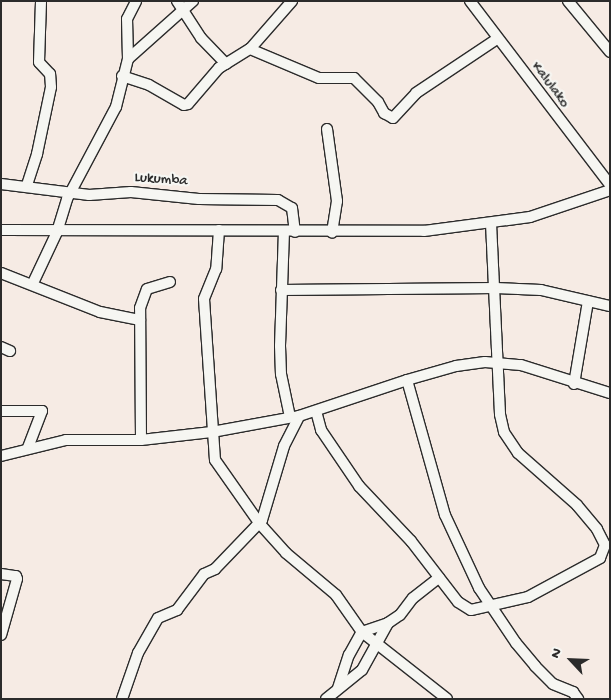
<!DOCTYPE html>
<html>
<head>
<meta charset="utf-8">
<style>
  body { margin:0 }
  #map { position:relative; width:611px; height:700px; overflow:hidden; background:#f6ebe4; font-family:"Gochi Hand",sans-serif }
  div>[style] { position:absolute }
  .roads { filter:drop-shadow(1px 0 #2b2b2b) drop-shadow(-1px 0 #2b2b2b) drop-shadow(0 1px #2b2b2b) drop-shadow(0 -1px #2b2b2b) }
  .minor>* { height:10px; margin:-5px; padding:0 5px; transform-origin:5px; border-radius:5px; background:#f6f6f2 }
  span { translate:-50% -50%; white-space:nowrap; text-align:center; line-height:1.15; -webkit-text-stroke:4.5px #f6f6f2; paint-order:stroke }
  .street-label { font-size:15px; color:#2b2b2b }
  .frame { position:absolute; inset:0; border:2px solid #2b2b2b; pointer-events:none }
  .north { position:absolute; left:546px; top:635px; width:50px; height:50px; -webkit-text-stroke:4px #f6f6f2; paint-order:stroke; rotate:295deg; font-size:14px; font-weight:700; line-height:20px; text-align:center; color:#2b2b2b }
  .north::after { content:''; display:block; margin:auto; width:18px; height:22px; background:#2b2b2b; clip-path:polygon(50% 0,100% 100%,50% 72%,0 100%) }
</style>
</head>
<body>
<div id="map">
  <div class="roads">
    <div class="minor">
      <i style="left:177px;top:1px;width:44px;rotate:57deg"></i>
      <i style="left:201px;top:38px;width:36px;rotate:46deg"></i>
      <i style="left:470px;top:1px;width:231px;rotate:52.7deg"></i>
      <i style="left:568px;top:1px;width:66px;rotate:50.5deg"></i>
      <i style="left:250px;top:49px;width:75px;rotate:22.8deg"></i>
      <i style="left:319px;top:78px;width:35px"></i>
      <i style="left:354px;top:78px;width:34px;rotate:45deg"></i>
      <i style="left:378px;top:102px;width:13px;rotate:61deg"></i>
      <i style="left:384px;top:113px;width:10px;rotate:29deg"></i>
      <i style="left:393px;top:118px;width:34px;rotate:-47deg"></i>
      <i style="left:416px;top:93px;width:97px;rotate:-33.7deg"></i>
      <i style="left:128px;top:59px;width:87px;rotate:-41.7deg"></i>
      <i style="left:122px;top:76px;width:28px;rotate:18deg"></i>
      <i style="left:149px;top:85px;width:40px;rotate:29.7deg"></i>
      <i style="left:184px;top:105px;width:4px;rotate:-14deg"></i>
      <i style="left:188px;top:104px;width:48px;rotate:-49.3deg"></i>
      <i style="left:219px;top:68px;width:36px;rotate:-32deg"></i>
      <i style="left:250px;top:49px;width:64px;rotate:-48.8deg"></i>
      <i style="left:327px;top:129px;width:73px;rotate:82.1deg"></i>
      <i style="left:337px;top:201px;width:32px;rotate:99deg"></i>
      <i style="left:1px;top:184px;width:89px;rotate:7.1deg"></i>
      <i style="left:89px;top:195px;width:42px;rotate:-4.1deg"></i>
      <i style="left:131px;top:192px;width:68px;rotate:5.9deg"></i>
      <i style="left:199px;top:199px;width:79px;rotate:0.7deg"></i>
      <i style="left:278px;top:200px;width:16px;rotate:30deg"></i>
      <i style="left:292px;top:208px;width:24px;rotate:83deg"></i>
      <i style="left:27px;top:185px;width:33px;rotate:-72deg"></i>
      <i style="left:37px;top:154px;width:68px;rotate:-78.2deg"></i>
      <i style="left:51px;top:87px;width:13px;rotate:-94deg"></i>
      <i style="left:50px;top:74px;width:16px;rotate:-133deg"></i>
      <i style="left:39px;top:62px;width:61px;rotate:-88.1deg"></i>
      <i style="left:1px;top:230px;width:423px;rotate:0.1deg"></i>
      <i style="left:424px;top:231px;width:107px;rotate:-7.5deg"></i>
      <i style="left:530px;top:217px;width:84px;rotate:-18.6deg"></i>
      <i style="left:219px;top:230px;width:39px;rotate:94deg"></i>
      <i style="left:216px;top:269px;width:32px;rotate:112deg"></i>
      <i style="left:204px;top:299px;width:161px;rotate:86.1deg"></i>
      <i style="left:215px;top:460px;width:78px;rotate:54.9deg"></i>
      <i style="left:260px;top:524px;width:39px;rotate:48deg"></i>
      <i style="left:286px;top:553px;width:65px;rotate:40deg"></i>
      <i style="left:336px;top:595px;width:45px;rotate:54.9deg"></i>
      <i style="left:362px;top:632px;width:108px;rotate:38.2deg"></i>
      <i style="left:284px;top:231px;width:115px;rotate:92deg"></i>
      <i style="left:280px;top:346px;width:28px;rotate:88deg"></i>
      <i style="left:281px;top:374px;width:44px;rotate:78.2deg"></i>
      <i style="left:1px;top:273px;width:106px;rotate:21.5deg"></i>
      <i style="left:100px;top:312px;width:41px;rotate:11.3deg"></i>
      <i style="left:33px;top:283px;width:56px;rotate:-64.8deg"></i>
      <i style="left:57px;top:232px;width:34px;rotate:-73deg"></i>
      <i style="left:67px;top:199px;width:104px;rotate:-62deg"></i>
      <i style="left:116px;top:107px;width:49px;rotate:-76deg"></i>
      <i style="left:128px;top:59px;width:40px;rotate:-91.4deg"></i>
      <i style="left:127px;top:19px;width:20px;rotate:-63deg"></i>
      <i style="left:281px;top:290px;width:215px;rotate:-0.5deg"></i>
      <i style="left:496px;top:288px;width:45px;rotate:2.5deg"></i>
      <i style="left:541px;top:290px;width:71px;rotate:13.1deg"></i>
      <i style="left:1px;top:347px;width:10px;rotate:24deg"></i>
      <i style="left:407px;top:380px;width:140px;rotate:74.3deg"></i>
      <i style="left:445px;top:515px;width:81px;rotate:65deg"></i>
      <i style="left:479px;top:588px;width:66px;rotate:56.1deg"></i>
      <i style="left:516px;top:643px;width:30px;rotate:50deg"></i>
      <i style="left:535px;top:666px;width:25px;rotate:45deg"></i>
      <i style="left:553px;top:684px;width:22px;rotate:22deg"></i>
      <i style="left:573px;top:692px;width:9px;rotate:54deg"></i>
      <i style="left:574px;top:384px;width:84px;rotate:-80.4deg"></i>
      <i style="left:1px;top:411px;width:41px"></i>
      <i style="left:42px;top:411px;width:40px;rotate:111deg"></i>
      <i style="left:316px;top:411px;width:20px;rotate:75deg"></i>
      <i style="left:321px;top:430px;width:68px;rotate:55.8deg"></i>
      <i style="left:359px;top:486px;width:76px;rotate:46.6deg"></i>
      <i style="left:411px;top:541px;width:77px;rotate:52.4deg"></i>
      <i style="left:458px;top:602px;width:15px;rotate:32deg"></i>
      <i style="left:471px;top:610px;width:58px;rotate:-12.8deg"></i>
      <i style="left:528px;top:597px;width:82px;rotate:-28.4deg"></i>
      <i style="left:600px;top:558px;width:14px;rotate:-69deg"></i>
      <i style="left:605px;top:545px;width:18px;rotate:-117deg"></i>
      <i style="left:597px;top:529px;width:31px;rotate:-130deg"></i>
      <i style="left:577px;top:505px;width:79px;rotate:-138.6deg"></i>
      <i style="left:518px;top:453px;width:25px;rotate:-124deg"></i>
      <i style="left:504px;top:432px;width:18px;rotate:-103deg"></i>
      <i style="left:500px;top:414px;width:191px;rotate:-92.7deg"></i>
      <i style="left:141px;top:440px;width:132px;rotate:-90.4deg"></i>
      <i style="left:140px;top:308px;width:20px;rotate:-70deg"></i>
      <i style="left:147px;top:289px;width:24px;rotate:-17deg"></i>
      <i style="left:1px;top:456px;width:67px;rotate:-13.8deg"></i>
      <i style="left:66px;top:440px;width:75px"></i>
      <i style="left:141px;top:440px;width:71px;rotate:-6.4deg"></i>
      <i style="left:212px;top:432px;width:88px;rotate:-10.4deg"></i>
      <i style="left:299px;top:416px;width:114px;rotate:-18.4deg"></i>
      <i style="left:407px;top:380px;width:51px;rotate:-15.9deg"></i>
      <i style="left:456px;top:366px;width:29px;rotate:-8deg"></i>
      <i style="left:485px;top:362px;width:36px;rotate:5deg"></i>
      <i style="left:521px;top:365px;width:93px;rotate:17.5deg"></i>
      <i style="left:1px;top:574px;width:15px;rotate:8deg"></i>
      <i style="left:16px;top:576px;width:3px;rotate:72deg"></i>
      <i style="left:17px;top:579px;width:58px;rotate:105.9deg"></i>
      <i style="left:338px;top:688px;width:35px;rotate:-72deg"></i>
      <i style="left:349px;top:655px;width:26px;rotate:-61deg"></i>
      <i style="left:362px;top:632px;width:28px;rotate:-19deg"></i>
      <i style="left:122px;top:699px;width:49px;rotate:-70.8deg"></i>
      <i style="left:138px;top:653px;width:40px;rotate:-60.3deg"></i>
      <i style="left:158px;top:618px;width:21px;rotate:-23deg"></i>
      <i style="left:177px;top:610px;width:45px;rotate:-53.1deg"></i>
      <i style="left:204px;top:574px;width:12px;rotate:-24deg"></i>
      <i style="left:215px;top:569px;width:68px;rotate:-46.2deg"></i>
      <i style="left:262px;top:520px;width:77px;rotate:-73.4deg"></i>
      <i style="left:284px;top:446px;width:34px;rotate:-63deg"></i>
      <i style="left:326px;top:699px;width:46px;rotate:-38.9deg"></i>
      <i style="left:362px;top:670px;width:54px;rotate:-61deg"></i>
      <i style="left:388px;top:623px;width:14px;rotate:-34deg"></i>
      <i style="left:400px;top:615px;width:21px;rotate:-53deg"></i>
      <i style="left:413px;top:598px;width:33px;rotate:-38deg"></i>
    </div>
  </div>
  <div class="street-label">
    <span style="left:550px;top:85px;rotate:53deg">Kalulako</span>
    <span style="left:161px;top:180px;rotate:4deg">Lukumba</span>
  </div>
  <div class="frame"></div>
  <div class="north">N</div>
</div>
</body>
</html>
